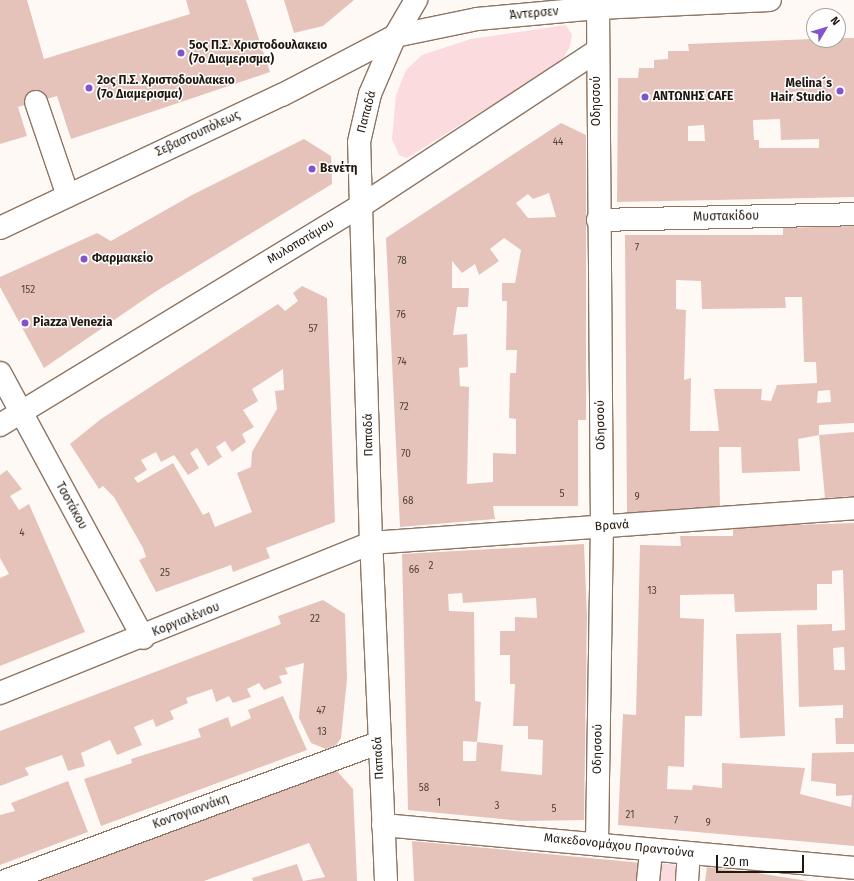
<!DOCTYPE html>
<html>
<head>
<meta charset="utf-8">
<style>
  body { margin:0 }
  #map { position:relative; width:854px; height:881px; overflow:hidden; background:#fff9f5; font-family:"Fira Sans",sans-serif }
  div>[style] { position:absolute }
  .green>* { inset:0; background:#fcdbde }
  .building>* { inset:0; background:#e6c3ba }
  .roads { filter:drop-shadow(1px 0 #8d7562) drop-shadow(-1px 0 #8d7562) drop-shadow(0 1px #8d7562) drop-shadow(0 -1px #8d7562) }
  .minor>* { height:22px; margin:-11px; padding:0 11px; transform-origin:11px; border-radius:11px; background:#fff }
  .dots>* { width:11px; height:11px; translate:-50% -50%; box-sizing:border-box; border:2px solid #fff; border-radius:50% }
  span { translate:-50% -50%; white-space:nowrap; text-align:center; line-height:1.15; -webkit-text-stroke:3px #fff; paint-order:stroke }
  .number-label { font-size:10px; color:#52423a }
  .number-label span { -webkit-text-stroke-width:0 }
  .street-label { font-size:12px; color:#20170f }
  .poi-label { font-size:12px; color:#20170f; font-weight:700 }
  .left { translate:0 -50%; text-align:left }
  .right { translate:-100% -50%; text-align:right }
  .north { position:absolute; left:806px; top:8px; width:40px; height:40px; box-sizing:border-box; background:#fff; border:1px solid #a6a29f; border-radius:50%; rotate:52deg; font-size:11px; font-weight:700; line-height:16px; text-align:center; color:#20170f }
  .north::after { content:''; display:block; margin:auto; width:14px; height:18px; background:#8452ca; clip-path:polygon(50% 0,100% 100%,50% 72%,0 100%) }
  .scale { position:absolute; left:716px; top:855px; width:88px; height:18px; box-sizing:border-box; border:2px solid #20170f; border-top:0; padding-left:5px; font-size:12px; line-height:14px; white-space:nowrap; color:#20170f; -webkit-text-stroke:3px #fff; paint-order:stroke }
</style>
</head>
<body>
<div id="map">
  <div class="green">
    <i style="clip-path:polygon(566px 25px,572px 35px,570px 46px,564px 57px,551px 68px,407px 158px,399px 155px,392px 139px,396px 95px,406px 70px,422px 55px,471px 39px)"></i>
    <i style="clip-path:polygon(658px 863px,678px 865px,677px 881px,657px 881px)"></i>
  </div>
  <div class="building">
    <i style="clip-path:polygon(0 0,27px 0,44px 59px,190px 14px,186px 0,246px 0,270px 72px,71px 139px,57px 96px,18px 107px,27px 136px,0 144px)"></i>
    <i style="clip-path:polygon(284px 0,354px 0,323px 26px,294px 33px)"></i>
    <i style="clip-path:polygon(evenodd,838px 38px,854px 38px,854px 197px,617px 202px,618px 78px,638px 78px,639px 68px,654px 68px,654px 60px,668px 59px,668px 51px,689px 51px,688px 44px,838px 38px,780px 119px,781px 140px,819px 139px,819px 148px,759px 148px,759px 140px,754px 140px,753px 120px,780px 119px,838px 38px,704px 125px,705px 141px,688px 141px,688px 126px,704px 125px)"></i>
    <i style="clip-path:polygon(evenodd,561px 123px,586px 135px,586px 420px,578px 420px,578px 506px,493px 506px,495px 519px,400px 527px,386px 238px,561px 123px,549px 193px,556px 217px,528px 218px,516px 203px,528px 194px,533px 199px,549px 193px,561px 123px,504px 238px,521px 250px,515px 283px,502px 283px,502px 301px,507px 301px,506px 350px,517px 350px,516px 373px,510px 373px,509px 418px,516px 419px,516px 454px,493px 453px,493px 482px,467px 484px,469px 387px,460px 386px,459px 368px,468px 367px,467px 334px,453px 335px,457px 307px,468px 307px,469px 288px,452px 288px,452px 261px,462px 273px,475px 264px,479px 275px,499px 261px,490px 249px,504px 238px)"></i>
    <i style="clip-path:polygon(304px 139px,331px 156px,332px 184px,155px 292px,44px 368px,0 287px,0 277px,97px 233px,111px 241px,192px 195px)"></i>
    <i style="clip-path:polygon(evenodd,854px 226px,854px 423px,819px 425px,819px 435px,798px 439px,800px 471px,742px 473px,741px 447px,719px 447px,720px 508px,627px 515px,625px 235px,783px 235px,783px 228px,854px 226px,676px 280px,701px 281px,702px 309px,786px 308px,785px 297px,802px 297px,804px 362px,816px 362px,817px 383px,777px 385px,771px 401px,761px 400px,762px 389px,714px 389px,719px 431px,690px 431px,691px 378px,684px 380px,686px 310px,676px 309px,676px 280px,854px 226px,830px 390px,831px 402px,817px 403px,818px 391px,830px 390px)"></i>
    <i style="clip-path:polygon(evenodd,302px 286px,327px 298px,335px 522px,266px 548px,270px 558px,233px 572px,231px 565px,156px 592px,139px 560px,146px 557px,143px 548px,114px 497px,103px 486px,99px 489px,70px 444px,101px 419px,278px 304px,285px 311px,298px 301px,293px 293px,302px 286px,283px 369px,284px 390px,275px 391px,277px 409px,252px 452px,251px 467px,237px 473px,252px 512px,215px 527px,209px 512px,203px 515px,173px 463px,138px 483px,134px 478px,147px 470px,141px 460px,156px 452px,161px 462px,174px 455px,188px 475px,199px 468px,190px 453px,197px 448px,208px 466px,222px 457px,216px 447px,225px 441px,232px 452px,246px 442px,242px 434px,254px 427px,243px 410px,258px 401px,252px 389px,283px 369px)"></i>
    <i style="clip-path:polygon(854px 432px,854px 496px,825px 498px,819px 435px)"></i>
    <i style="clip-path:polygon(7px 470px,22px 489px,10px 496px,19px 510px,29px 504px,85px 632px,0 666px,0 578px,9px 574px,0 558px,0 475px)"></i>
    <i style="clip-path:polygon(evenodd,854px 523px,854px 744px,836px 744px,835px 718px,843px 718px,843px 705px,799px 707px,797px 625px,832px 624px,832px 631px,845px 630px,843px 570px,832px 571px,832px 584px,817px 584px,817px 610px,735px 612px,734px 594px,680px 595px,680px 618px,704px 619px,702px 716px,685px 716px,684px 767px,668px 766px,667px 789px,692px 790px,693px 785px,722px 788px,722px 763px,805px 768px,800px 794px,851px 807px,852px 795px,836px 796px,836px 784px,811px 781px,812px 753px,854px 752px,854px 846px,618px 825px,623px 714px,636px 715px,640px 545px,681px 546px,680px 536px,733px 536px,733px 527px,854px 523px,844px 647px,845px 670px,834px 670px,833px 648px,844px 647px)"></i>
    <i style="clip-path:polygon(evenodd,584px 544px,587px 616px,584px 820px,522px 821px,408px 810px,402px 554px,584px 544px,462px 593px,463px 603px,536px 598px,537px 618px,515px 617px,515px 631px,500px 631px,500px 655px,510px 655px,510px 684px,515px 684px,513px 726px,528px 726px,528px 739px,543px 740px,542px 775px,501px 771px,503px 745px,477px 742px,476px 761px,463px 761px,463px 741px,477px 742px,481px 702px,475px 701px,474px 612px,449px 611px,448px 594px,462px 593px)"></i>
    <i style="clip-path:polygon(323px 600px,345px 614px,347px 679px,341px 738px,336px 745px,326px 749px,311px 743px,299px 718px,304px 663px,285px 668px,288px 674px,279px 676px,282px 683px,264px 690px,259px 683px,247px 689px,251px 697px,233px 703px,229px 696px,216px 702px,212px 689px,186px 698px,188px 703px,170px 711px,174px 719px,156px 727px,153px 719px,134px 727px,142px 745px,117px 755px,110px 740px,81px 753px,85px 766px,68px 771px,62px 755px,25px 768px,29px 775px,0 786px,0 731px,281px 624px,278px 616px)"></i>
    <i style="clip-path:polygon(781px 633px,785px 736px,740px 738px,736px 634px)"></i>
    <i style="clip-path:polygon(283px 696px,307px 750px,101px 826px,84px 779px,132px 763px,131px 759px,201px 737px,198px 729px,228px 717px,231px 727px,251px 718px,248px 710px)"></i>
    <i style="clip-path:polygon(336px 770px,353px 789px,357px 881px,303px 881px,325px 877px,309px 843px,204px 881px,41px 881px)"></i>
    <i style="clip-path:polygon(68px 781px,88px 832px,0 865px,0 815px,15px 811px,11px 803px)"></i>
    <i style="clip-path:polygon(412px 841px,642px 863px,639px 881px,414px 881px)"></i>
    <i style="clip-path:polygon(297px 864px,303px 881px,253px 881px,252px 878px)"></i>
    <i style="clip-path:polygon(707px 867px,757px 873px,808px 881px,705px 881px)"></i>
  </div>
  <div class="roads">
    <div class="minor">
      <i style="left:36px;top:102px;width:99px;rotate:71.2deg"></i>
      <i style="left:598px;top:220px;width:256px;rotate:-1.3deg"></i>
      <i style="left:0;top:228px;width:312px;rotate:-25.3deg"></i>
      <i style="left:282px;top:95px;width:127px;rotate:-27.6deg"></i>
      <i style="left:395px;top:36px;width:84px;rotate:-11.7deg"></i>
      <i style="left:477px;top:19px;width:121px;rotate:-5.2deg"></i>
      <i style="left:598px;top:8px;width:172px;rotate:-2.7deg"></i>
      <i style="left:0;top:373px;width:301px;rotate:61.6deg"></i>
      <i style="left:0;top:425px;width:426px;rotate:-31.3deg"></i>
      <i style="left:364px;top:204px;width:279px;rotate:-33.3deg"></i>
      <i style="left:0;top:693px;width:400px;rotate:-22deg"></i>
      <i style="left:371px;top:543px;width:484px;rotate:-4.1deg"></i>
      <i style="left:383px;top:825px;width:473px;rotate:5.2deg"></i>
      <i style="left:597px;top:843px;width:316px;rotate:-89.1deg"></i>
      <i style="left:602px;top:527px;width:519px;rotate:-90.44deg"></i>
      <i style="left:5px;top:881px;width:398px;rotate:-20.3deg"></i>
      <i style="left:386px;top:881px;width:338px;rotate:-92.5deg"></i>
      <i style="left:371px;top:543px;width:401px;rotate:-91.7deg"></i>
      <i style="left:359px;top:142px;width:49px;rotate:-77.1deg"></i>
      <i style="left:370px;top:94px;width:63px;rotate:-66.7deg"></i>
      <i style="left:395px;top:36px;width:42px;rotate:-59.7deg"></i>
      <i style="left:648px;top:881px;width:30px;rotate:-84deg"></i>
      <i style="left:687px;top:881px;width:28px;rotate:-86deg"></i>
    </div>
  </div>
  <div class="dots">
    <i style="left:181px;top:53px;background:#8452ca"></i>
    <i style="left:89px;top:88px;background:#8452ca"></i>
    <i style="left:840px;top:91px;background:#8452ca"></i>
    <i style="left:645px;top:97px;background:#8452ca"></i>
    <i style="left:312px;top:169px;background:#8452ca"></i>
    <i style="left:84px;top:259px;background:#8452ca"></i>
    <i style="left:25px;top:323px;background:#8452ca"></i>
  </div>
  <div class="number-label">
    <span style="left:558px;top:143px">44</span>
    <span style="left:637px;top:249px">7</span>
    <span style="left:402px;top:262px">78</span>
    <span style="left:28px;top:291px">152</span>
    <span style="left:401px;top:316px">76</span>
    <span style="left:313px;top:330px">57</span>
    <span style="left:402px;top:363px">74</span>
    <span style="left:404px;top:408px">72</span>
    <span style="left:406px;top:455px">70</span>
    <span style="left:562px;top:495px">5</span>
    <span style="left:637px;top:498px">9</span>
    <span style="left:408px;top:502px">68</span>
    <span style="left:22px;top:534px">4</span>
    <span style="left:431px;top:567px">2</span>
    <span style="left:414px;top:571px">66</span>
    <span style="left:165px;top:574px">25</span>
    <span style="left:652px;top:592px">13</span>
    <span style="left:315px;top:620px">22</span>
    <span style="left:321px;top:712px">47</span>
    <span style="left:322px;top:733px">13</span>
    <span style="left:424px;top:789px">58</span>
    <span style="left:439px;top:804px">1</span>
    <span style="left:497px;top:807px">3</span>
    <span style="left:554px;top:810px">5</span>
    <span style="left:630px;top:816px">21</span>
    <span style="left:676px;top:822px">7</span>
    <span style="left:708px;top:824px">9</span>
  </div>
  <div class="street-label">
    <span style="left:534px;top:14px;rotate:-5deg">Άντερσεν</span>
    <span style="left:597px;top:101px;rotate:-90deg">Οδησσού</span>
    <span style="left:367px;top:112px;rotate:-75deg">Παπαδά</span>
    <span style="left:198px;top:134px;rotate:-25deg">Σεβαστουπόλεως</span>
    <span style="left:726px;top:217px;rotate:-1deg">Μυστακίδου</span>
    <span style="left:301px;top:242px;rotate:-31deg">Μυλοποτάμου</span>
    <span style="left:601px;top:425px;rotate:-91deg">Οδησσού</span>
    <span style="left:369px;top:435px;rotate:-91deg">Παπαδά</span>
    <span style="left:71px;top:506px;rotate:61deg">Τσοτάκου</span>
    <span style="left:612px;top:526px;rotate:-4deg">Βρανά</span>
    <span style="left:186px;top:620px;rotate:-22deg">Κοργιαλένιου</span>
    <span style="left:598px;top:749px;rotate:-89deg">Οδησσού</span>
    <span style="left:379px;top:758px;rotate:-93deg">Παπαδά</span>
    <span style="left:191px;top:812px;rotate:-20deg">Κοντογιαννάκη</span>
    <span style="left:619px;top:846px;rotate:6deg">Μακεδονομάχου Πραντούνα</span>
  </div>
  <div class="poi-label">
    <span class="left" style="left:189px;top:53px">5ος Π.Σ. Χριστοδουλακειο<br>(7ο Διαμερισμα)</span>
    <span class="left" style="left:97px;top:88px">2ος Π.Σ. Χριστοδουλακειο<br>(7ο Διαμερισμα)</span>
    <span class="right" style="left:832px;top:91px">Melina´s<br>Hair Studio</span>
    <span class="left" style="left:653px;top:97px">ΑΝΤΩΝΗΣ CAFE</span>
    <span class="left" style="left:320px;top:169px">Βενέτη</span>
    <span class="left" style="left:92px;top:259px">Φαρμακείο</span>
    <span class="left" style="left:33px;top:323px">Piazza Venezia</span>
  </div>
  <div class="north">N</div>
  <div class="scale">20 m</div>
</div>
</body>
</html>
